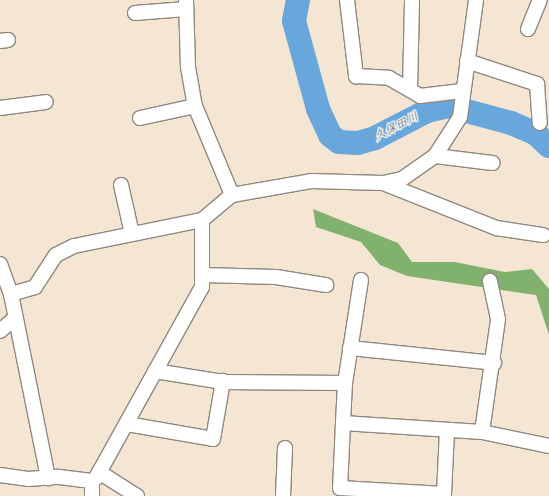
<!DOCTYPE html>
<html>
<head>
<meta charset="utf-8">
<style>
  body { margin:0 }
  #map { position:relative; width:549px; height:496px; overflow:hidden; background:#f5e6d4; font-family:"Playpen Sans","Klee One",sans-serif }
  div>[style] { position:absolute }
  .forest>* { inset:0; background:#80b26e }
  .river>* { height:24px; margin:-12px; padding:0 12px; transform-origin:12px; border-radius:12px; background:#68a7db }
  .roads { filter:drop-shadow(1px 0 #908880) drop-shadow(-1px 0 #908880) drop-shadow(0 1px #908880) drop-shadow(0 -1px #908880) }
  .street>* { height:14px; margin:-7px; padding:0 7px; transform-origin:7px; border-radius:7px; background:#fff }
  span { translate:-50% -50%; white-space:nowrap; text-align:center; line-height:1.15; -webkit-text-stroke:3px #f6f6f2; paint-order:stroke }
  .water-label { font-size:12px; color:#405669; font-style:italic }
</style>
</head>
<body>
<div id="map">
  <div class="forest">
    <i style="clip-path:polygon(313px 209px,398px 243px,412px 262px,455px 262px,505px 272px,532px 269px,549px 289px,549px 335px,536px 295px,407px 276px,380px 265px,361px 242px,316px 227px)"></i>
  </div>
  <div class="river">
    <i style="left:298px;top:0;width:21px;rotate:101deg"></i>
    <i style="left:294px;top:21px;width:91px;rotate:74.7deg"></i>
    <i style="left:318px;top:109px;width:29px;rotate:65deg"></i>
    <i style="left:330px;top:135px;width:11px;rotate:38deg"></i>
    <i style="left:339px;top:142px;width:19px;rotate:3deg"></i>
    <i style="left:358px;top:143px;width:18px;rotate:-16deg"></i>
    <i style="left:375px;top:138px;width:59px;rotate:-27.4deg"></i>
    <i style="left:427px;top:111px;width:22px;rotate:-13deg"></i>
    <i style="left:448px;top:106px;width:65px;rotate:15.1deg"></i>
    <i style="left:511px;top:123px;width:26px;rotate:23deg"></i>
    <i style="left:535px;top:133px;width:19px;rotate:43deg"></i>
  </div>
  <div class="roads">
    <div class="street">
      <i style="left:186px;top:0;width:67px;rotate:88.3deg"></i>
      <i style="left:188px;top:67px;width:40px;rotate:80deg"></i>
      <i style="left:195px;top:106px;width:96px;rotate:67.4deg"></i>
      <i style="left:347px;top:0;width:77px;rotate:83.2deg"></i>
      <i style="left:356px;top:76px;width:33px;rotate:3deg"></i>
      <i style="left:389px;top:78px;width:36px;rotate:30deg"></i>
      <i style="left:420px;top:96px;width:42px;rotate:-6.8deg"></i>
      <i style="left:135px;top:13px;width:51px;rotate:-4.5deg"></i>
      <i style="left:528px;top:29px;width:31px;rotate:-68deg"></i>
      <i style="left:0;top:41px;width:8px;rotate:-7deg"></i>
      <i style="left:467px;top:61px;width:74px;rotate:18.2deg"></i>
      <i style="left:537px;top:84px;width:39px;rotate:86deg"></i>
      <i style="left:410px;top:90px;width:90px;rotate:-88.7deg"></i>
      <i style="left:0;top:108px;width:46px;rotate:-7.4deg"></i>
      <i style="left:140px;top:118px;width:56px;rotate:-12.3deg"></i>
      <i style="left:435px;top:156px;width:58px;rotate:6.9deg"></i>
      <i style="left:383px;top:183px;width:122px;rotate:21.7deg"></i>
      <i style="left:496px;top:228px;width:48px;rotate:8.5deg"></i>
      <i style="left:121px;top:185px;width:50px;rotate:77.3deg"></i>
      <i style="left:0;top:264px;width:32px;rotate:70deg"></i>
      <i style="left:11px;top:294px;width:188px;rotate:78.6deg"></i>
      <i style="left:203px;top:275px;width:73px;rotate:1.6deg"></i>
      <i style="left:276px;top:277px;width:51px;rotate:9.1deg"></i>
      <i style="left:361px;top:280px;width:104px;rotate:98.8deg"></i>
      <i style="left:345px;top:383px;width:40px;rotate:92.9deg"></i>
      <i style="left:343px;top:423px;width:139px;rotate:3.7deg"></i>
      <i style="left:482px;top:432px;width:68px;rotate:11.8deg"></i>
      <i style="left:11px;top:294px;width:25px;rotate:-16deg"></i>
      <i style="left:35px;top:287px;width:38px;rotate:-57deg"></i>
      <i style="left:56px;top:255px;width:20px;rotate:-27deg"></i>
      <i style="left:74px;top:246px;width:131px;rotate:-11.5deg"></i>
      <i style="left:0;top:331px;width:18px;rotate:-41deg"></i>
      <i style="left:350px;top:348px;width:145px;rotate:5.9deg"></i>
      <i style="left:155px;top:371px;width:69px;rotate:9.2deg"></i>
      <i style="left:223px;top:382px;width:122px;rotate:0.5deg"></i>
      <i style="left:343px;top:423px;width:65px;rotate:92.6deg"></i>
      <i style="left:340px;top:488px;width:104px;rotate:3.3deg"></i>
      <i style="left:444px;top:494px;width:63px;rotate:-87.3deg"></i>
      <i style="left:127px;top:424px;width:87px;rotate:9.9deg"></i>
      <i style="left:213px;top:439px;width:59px;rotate:-80.2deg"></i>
      <i style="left:482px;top:432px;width:114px;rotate:-81.9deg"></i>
      <i style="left:498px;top:319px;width:39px;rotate:-102deg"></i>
      <i style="left:99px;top:472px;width:45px;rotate:32.3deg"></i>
      <i style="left:0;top:475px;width:28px;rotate:8deg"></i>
      <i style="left:28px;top:479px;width:31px;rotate:-4deg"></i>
      <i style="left:59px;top:477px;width:33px;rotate:7deg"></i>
      <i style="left:92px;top:481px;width:5px;rotate:-37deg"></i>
      <i style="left:96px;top:478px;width:218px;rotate:-61deg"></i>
      <i style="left:202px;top:287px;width:67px;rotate:-90deg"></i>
      <i style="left:202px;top:220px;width:39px;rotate:-40deg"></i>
      <i style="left:232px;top:195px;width:80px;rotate:-10deg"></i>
      <i style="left:311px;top:181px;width:72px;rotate:1.6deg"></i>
      <i style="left:383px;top:183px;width:19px;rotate:-12deg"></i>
      <i style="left:402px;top:179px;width:40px;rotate:-34.9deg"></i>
      <i style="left:435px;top:156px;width:46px;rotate:-57.3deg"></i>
      <i style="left:460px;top:117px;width:118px;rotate:-82.2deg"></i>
      <i style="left:92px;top:481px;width:15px;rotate:90deg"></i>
      <i style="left:283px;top:496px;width:48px;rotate:-87.6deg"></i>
    </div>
  </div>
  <div class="water-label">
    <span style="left:396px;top:126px;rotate:-27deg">久保田川</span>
  </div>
</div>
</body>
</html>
